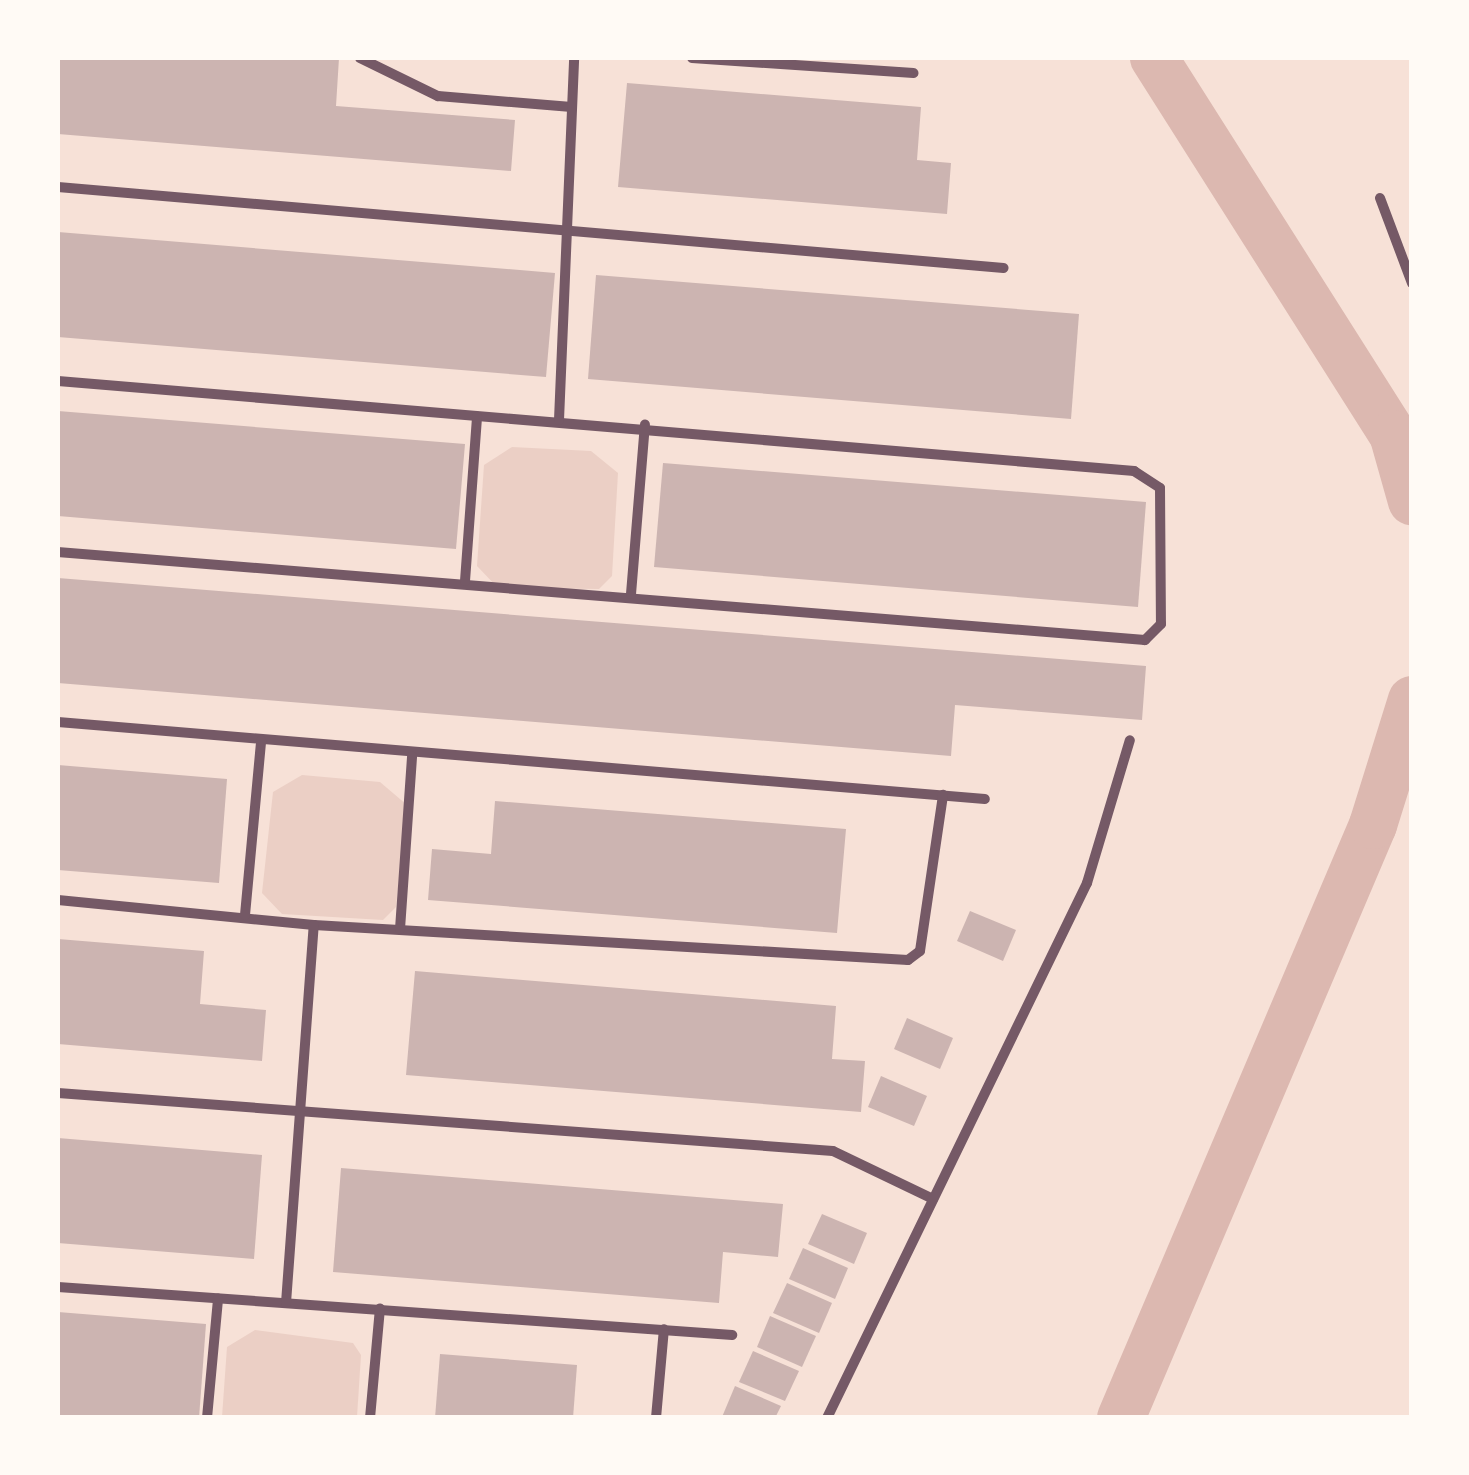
<!DOCTYPE html>
<html>
<head>
<meta charset="utf-8">
<style>
  body { margin:0 }
  #map { position:relative; width:1469px; height:1475px; overflow:hidden; background:#f7e1d7; font-family:"Source Serif 4",serif }
  div>[style] { position:absolute }
  .green>* { inset:0; background:#ebcfc5 }
  .river>* { height:48px; margin:-24px; padding:0 24px; transform-origin:24px; border-radius:24px; background:#dcb8b0 }
  .building>* { inset:0; background:#ccb4b1 }
  .minor>* { height:10px; margin:-5px; padding:0 5px; transform-origin:5px; border-radius:5px; background:#755966 }
  span { translate:-50% -50%; white-space:nowrap; text-align:center; line-height:1.15; -webkit-text-stroke:8px #fffaf5; paint-order:stroke }
  .frame { position:absolute; inset:0; border:60px solid #fffaf5; pointer-events:none }
</style>
</head>
<body>
<div id="map">
  <div class="green">
    <i style="clip-path:polygon(512px 447px,591px 451px,618px 473px,612px 576px,599px 589px,498px 588px,477px 566px,484px 465px)"></i>
    <i style="clip-path:polygon(302px 775px,380px 782px,407px 805px,396px 907px,383px 920px,282px 914px,262px 893px,273px 792px)"></i>
    <i style="clip-path:polygon(255px 1330px,353px 1343px,361px 1355px,357px 1417px,222px 1417px,227px 1347px)"></i>
  </div>
  <div class="river">
    <i style="left:1154px;top:58px;width:446px;rotate:57.6deg"></i>
    <i style="left:1393px;top:434px;width:70px;rotate:74.2deg"></i>
    <i style="left:1121px;top:1418px;width:644px;rotate:-66.98deg"></i>
    <i style="left:1373px;top:825px;width:131px;rotate:-72.7deg"></i>
  </div>
  <div class="building">
    <i style="clip-path:polygon(58px 58px,339px 58px,336px 106px,515px 120px,511px 171px,58px 134px)"></i>
    <i style="clip-path:polygon(627px 83px,921px 107px,917px 160px,951px 163px,947px 214px,618px 187px)"></i>
    <i style="clip-path:polygon(58px 232px,555px 273px,546px 377px,58px 337px)"></i>
    <i style="clip-path:polygon(596px 275px,1079px 314px,1071px 419px,588px 379px)"></i>
    <i style="clip-path:polygon(58px 411px,465px 444px,456px 549px,58px 516px)"></i>
    <i style="clip-path:polygon(663px 463px,1146px 502px,1138px 607px,654px 567px)"></i>
    <i style="clip-path:polygon(58px 578px,1146px 666px,1142px 720px,955px 705px,951px 756px,58px 683px)"></i>
    <i style="clip-path:polygon(58px 765px,227px 779px,219px 883px,58px 870px)"></i>
    <i style="clip-path:polygon(495px 801px,846px 829px,837px 933px,428px 900px,432px 849px,491px 854px)"></i>
    <i style="clip-path:polygon(970px 911px,1016px 930px,1003px 961px,957px 941px)"></i>
    <i style="clip-path:polygon(58px 939px,204px 951px,200px 1004px,266px 1010px,262px 1061px,58px 1044px)"></i>
    <i style="clip-path:polygon(415px 971px,836px 1006px,832px 1059px,865px 1061px,861px 1112px,406px 1075px)"></i>
    <i style="clip-path:polygon(907px 1018px,953px 1038px,940px 1069px,894px 1049px)"></i>
    <i style="clip-path:polygon(881px 1076px,927px 1096px,914px 1126px,868px 1107px)"></i>
    <i style="clip-path:polygon(58px 1138px,262px 1155px,254px 1259px,58px 1243px)"></i>
    <i style="clip-path:polygon(341px 1168px,783px 1204px,778px 1257px,723px 1252px,719px 1303px,333px 1272px)"></i>
    <i style="clip-path:polygon(822px 1214px,867px 1233px,854px 1264px,808px 1244px)"></i>
    <i style="clip-path:polygon(803px 1248px,848px 1268px,835px 1299px,789px 1279px)"></i>
    <i style="clip-path:polygon(787px 1283px,832px 1303px,819px 1333px,773px 1313px)"></i>
    <i style="clip-path:polygon(58px 1312px,206px 1324px,199px 1418px,58px 1417px)"></i>
    <i style="clip-path:polygon(770px 1316px,816px 1336px,802px 1367px,757px 1347px)"></i>
    <i style="clip-path:polygon(753px 1351px,799px 1371px,785px 1401px,739px 1382px)"></i>
    <i style="clip-path:polygon(440px 1354px,577px 1365px,573px 1418px,435px 1418px)"></i>
    <i style="clip-path:polygon(735px 1386px,781px 1406px,775px 1418px,722px 1417px)"></i>
  </div>
  <div class="minor">
    <i style="left:360px;top:58px;width:87px;rotate:26deg"></i>
    <i style="left:438px;top:96px;width:134px;rotate:4.7deg"></i>
    <i style="left:692px;top:58px;width:222px;rotate:3.9deg"></i>
    <i style="left:58px;top:187px;width:949px;rotate:4.89deg"></i>
    <i style="left:1380px;top:198px;width:91px;rotate:69.4deg"></i>
    <i style="left:58px;top:381px;width:1080px;rotate:4.78deg"></i>
    <i style="left:1134px;top:471px;width:31px;rotate:33deg"></i>
    <i style="left:1160px;top:488px;width:136px;rotate:89.6deg"></i>
    <i style="left:1161px;top:624px;width:23px;rotate:135deg"></i>
    <i style="left:1145px;top:640px;width:1091px;rotate:-175.37deg"></i>
    <i style="left:559px;top:420px;width:362px;rotate:-87.6deg"></i>
    <i style="left:465px;top:581px;width:165px;rotate:-85.8deg"></i>
    <i style="left:631px;top:594px;width:170px;rotate:-85.3deg"></i>
    <i style="left:58px;top:722px;width:930px;rotate:4.75deg"></i>
    <i style="left:58px;top:900px;width:257px;rotate:5.6deg"></i>
    <i style="left:314px;top:925px;width:595px;rotate:3.37deg"></i>
    <i style="left:908px;top:960px;width:15px;rotate:-37deg"></i>
    <i style="left:920px;top:951px;width:158px;rotate:-81.6deg"></i>
    <i style="left:245px;top:915px;width:175px;rotate:-84.7deg"></i>
    <i style="left:400px;top:929px;width:173px;rotate:-86deg"></i>
    <i style="left:58px;top:1093px;width:777px;rotate:4.28deg"></i>
    <i style="left:833px;top:1151px;width:111px;rotate:25.6deg"></i>
    <i style="left:58px;top:1287px;width:676px;rotate:4.07deg"></i>
    <i style="left:286px;top:1303px;width:379px;rotate:-85.8deg"></i>
    <i style="left:207px;top:1418px;width:120px;rotate:-84.7deg"></i>
    <i style="left:370px;top:1418px;width:110px;rotate:-84.8deg"></i>
    <i style="left:656px;top:1418px;width:89px;rotate:-84.9deg"></i>
    <i style="left:827px;top:1418px;width:595px;rotate:-64.08deg"></i>
    <i style="left:1087px;top:883px;width:149px;rotate:-73.3deg"></i>
  </div>
  <div class="frame"></div>
</div>
</body>
</html>
